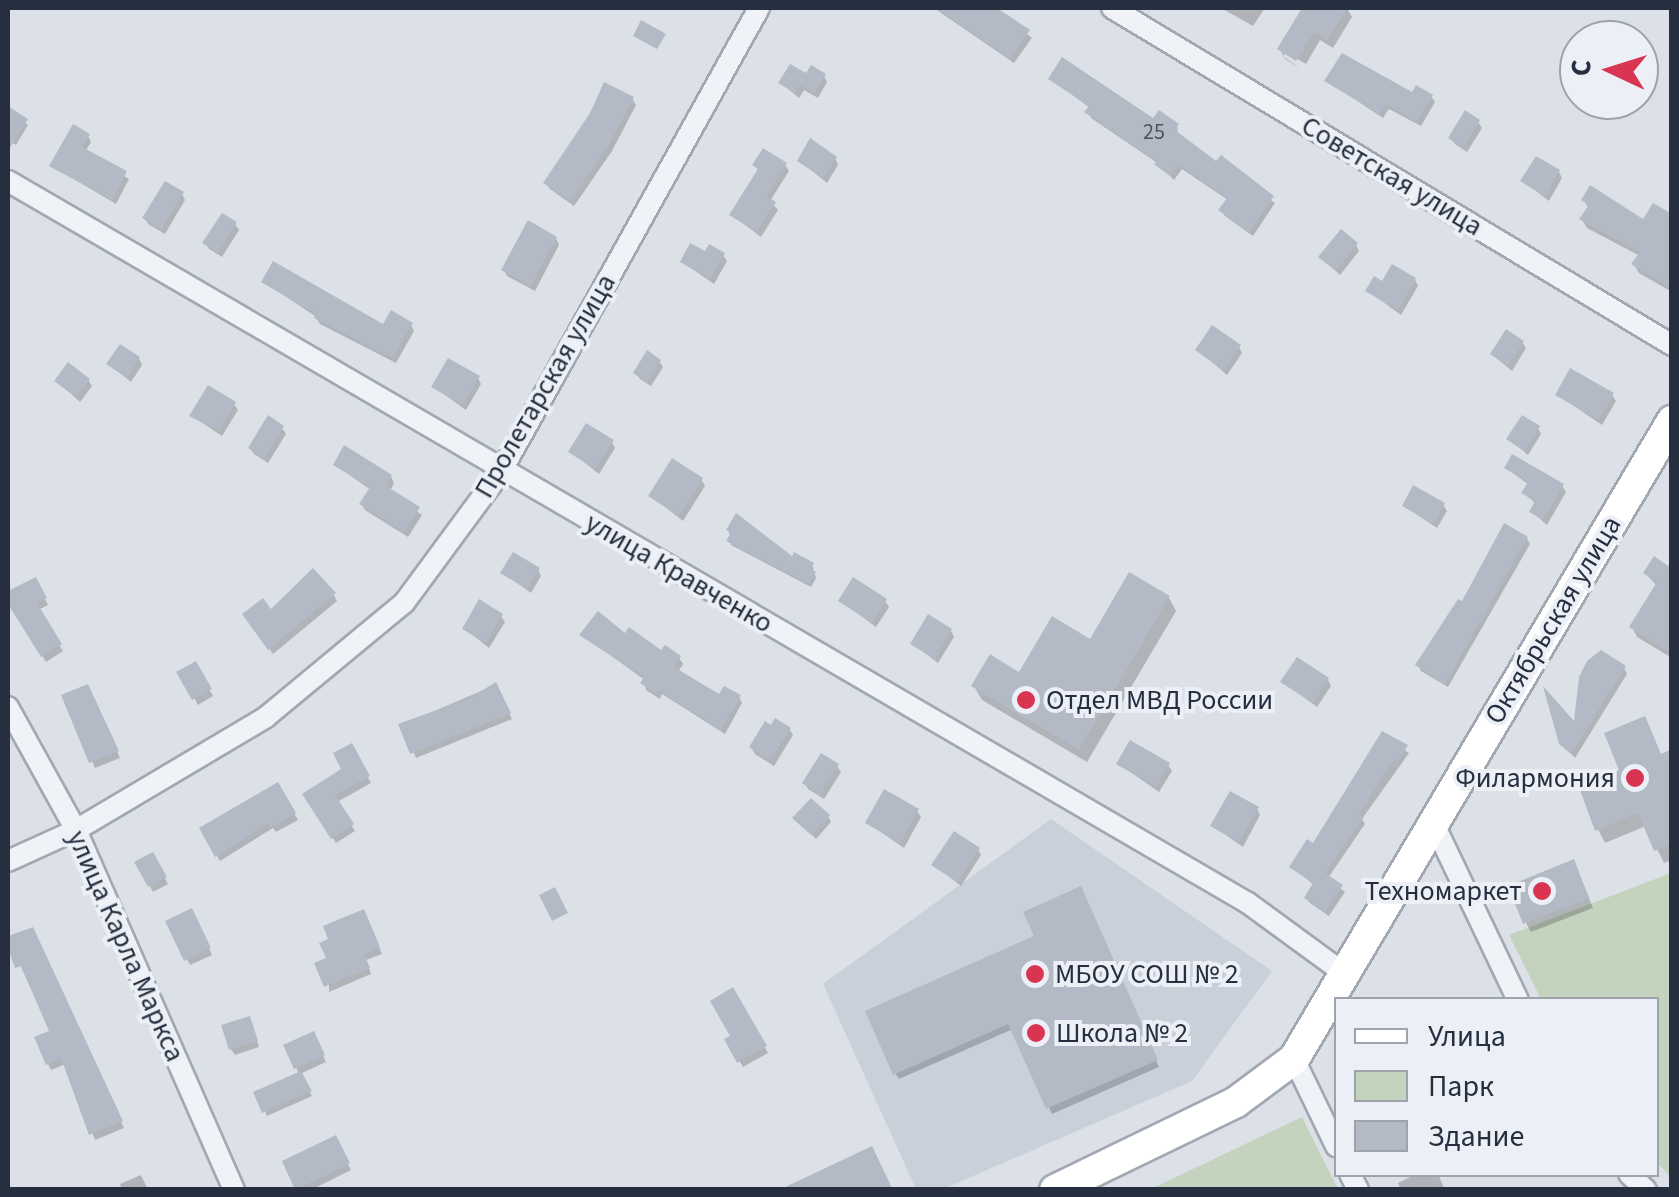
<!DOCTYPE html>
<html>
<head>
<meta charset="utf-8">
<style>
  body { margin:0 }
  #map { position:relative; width:1679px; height:1197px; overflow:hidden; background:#dce1e8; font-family:"Source Sans 3",sans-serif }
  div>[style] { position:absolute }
  .built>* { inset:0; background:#cad0da }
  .green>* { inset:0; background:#c3d3bd }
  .shadow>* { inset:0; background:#0003 }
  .building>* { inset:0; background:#b3bac5 }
  .roads { filter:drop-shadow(2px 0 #a1a8b2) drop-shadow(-2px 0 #a1a8b2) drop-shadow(0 2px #a1a8b2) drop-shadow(0 -2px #a1a8b2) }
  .street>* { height:20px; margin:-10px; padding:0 10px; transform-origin:10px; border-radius:10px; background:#eff2f6 }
  .secondary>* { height:30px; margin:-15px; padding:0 15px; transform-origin:15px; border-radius:15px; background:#fff }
  .dots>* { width:28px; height:28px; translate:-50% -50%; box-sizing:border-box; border:5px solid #ecf0f6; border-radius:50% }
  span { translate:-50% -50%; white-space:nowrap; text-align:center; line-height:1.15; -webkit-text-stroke:8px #ecf0f6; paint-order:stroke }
  .number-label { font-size:22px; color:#485261 }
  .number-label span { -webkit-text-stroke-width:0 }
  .street-label { font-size:28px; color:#252f40 }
  .poi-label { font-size:28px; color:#252f40 }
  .left { translate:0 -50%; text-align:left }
  .right { translate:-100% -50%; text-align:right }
  .frame { position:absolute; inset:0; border:10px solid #252f40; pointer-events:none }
  .legend { position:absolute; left:1334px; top:997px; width:325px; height:180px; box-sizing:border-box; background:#ecf0f6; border:2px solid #9ca3ad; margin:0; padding:12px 18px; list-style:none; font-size:30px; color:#252f40 }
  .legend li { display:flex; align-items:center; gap:20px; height:50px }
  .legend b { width:50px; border:2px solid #9ca3ad }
  .north { position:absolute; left:1559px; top:20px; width:100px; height:100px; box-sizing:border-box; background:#ecf0f6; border:2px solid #9ca3ad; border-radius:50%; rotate:274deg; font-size:28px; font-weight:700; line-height:40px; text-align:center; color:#252f40 }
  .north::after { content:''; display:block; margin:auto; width:35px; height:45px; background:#d93552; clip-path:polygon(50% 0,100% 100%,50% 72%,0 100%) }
</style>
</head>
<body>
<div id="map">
  <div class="built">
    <i style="clip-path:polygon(1051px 819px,1272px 971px,1192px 1081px,941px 1190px,916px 1189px,823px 984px)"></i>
  </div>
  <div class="green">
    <i style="clip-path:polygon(1671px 873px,1671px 1177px,1657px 1163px,1656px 1000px,1541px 999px,1509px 935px)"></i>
    <i style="clip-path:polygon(1302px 1117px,1338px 1189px,1151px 1189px)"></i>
  </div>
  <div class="shadow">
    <i style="clip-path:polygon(934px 8px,992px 8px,1032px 38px,1014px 63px)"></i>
    <i style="clip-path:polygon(1221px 8px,1265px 8px,1253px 26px)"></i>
    <i style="clip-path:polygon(1305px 8px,1347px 8px,1352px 17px,1333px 48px,1320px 40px,1306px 64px,1284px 51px,1284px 57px,1302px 70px,1285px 59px,1280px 49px)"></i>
    <i style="clip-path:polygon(807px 76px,824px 76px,827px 82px,818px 98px,804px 90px,799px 98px,781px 83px)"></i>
    <i style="clip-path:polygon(1051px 79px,1154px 122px,1177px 126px,1178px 135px,1275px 203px,1253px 236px,1225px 216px,1221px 210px,1228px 200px,1182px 169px,1174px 180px,1156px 162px,1091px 118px,1090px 108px)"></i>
    <i style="clip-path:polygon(1327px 81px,1431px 96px,1435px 102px,1421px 126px,1389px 109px,1383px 118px)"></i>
    <i style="clip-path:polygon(632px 99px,636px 105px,612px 151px,574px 206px,550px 189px,546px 183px)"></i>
    <i style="clip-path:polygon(8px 109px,28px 125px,16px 145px,8px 140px)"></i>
    <i style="clip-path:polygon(1478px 122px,1482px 128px,1467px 152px,1455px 144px,1451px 138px)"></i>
    <i style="clip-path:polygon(88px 136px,91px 142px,85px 152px,129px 179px,116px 204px,52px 166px)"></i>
    <i style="clip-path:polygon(835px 158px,838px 165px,827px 183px,800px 161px)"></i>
    <i style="clip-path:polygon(755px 165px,785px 165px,789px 171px,770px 201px,778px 210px,761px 237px,732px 215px,759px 172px)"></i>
    <i style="clip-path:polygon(1559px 172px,1562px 178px,1549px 201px,1523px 181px)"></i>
    <i style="clip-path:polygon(182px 194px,185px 200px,165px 234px,148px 224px,145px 218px)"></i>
    <i style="clip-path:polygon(1584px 200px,1644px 223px,1672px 217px,1672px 292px,1639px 273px,1634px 265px,1640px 256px,1587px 228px,1582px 220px,1589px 209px)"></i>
    <i style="clip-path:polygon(235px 224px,239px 230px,222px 257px,209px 249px,205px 243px)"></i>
    <i style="clip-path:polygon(556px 238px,559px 245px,535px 291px,507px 276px,504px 270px)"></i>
    <i style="clip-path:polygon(1356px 245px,1359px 251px,1340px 275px,1321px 257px)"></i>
    <i style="clip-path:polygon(706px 255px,723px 255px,727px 261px,714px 284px,682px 262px)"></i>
    <i style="clip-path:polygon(1415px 280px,1418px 286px,1401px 315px,1368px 291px)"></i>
    <i style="clip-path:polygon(264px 282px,384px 327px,411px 325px,414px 331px,396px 363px,320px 324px,315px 316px)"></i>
    <i style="clip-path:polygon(1522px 342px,1526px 348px,1512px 371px,1493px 355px)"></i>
    <i style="clip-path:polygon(1239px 347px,1242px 353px,1227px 375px,1198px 350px)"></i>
    <i style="clip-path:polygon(139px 359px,142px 365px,131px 382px,109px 364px)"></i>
    <i style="clip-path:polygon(659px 361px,663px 367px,651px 386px,640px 379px,636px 373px)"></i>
    <i style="clip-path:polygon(478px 378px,481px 384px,466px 410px,434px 387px)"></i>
    <i style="clip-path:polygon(88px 380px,92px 386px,80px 402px,57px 381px)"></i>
    <i style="clip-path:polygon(1558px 395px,1612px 395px,1616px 401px,1602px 425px)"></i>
    <i style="clip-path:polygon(234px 404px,238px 410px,222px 436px,192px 416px)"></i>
    <i style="clip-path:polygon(282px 428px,286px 434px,268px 463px,254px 454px,250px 448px)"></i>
    <i style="clip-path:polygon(1538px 428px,1541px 434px,1528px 455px,1509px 439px)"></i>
    <i style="clip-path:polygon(612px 442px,615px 448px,599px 474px,571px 452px)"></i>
    <i style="clip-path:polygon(335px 465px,391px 477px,394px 483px,390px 491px,422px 515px,408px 537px,365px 510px,362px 504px,371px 490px)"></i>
    <i style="clip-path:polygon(1506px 468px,1562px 486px,1566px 492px,1547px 525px,1532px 512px,1536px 504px,1524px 493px,1529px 485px)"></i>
    <i style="clip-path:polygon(701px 479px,705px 486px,683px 521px,651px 496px)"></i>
    <i style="clip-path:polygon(1443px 505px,1447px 511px,1437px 528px,1404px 506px)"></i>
    <i style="clip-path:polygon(729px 530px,812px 565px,816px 578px,811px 587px,731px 545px)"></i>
    <i style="clip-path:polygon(1527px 539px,1530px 544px,1448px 687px,1421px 671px,1418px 665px,1463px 604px)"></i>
    <i style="clip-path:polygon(1672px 564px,1672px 658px,1637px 637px,1632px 627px,1658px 587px,1646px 574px,1669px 569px)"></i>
    <i style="clip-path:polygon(538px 570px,541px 576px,531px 593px,503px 573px)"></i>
    <i style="clip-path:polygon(35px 580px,48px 605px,38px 610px,63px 651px,46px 662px,8px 598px)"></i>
    <i style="clip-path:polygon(334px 595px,337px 601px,273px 654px,249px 620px)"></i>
    <i style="clip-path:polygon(1169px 598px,1176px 611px,1087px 762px,982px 700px,974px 686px,1020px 675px)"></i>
    <i style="clip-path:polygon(841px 601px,885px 601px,889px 607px,876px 627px)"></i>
    <i style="clip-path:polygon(501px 616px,505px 622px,489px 648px,465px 629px)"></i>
    <i style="clip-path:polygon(951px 631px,954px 637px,938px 663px,913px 644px)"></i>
    <i style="clip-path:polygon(582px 635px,626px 636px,679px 658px,683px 664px,678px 672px,720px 698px,739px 697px,742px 703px,725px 734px,662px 694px,660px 699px,646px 690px,645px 680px)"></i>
    <i style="clip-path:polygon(195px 664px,213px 696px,198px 705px,180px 673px)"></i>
    <i style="clip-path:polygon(1624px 668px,1627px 674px,1575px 758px,1562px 743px)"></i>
    <i style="clip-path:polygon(1328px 680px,1331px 686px,1317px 707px,1283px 682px)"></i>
    <i style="clip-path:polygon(495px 685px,512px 719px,416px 758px,402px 725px)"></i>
    <i style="clip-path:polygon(91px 693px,120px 758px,95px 768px,65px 697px)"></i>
    <i style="clip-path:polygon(789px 729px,793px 735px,774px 766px,755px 754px,751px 747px)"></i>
    <i style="clip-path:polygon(1383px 735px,1409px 753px,1362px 819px,1365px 824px,1328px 878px,1345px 892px,1329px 916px,1310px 903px,1306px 898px,1314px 885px,1292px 867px,1314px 846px)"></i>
    <i style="clip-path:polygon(351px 746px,371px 783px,337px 802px,355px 831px,336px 843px,306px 794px,345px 769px)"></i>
    <i style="clip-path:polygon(1672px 752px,1672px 860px,1664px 863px,1646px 826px,1605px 843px,1598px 829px,1661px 756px)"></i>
    <i style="clip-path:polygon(1119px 764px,1168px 765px,1172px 771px,1159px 792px)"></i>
    <i style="clip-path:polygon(837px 766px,841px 772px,824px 799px,808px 789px,805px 783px)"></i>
    <i style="clip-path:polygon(278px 786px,298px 820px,276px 832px,273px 828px,220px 861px,202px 829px)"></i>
    <i style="clip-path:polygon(1257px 809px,1260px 815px,1243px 847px,1213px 826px)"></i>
    <i style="clip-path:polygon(917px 811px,921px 817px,904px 848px,868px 823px)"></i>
    <i style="clip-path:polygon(828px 816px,831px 822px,816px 839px,795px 818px)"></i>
    <i style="clip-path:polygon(978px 849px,981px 855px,961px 886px,934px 865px)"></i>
    <i style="clip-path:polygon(152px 855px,168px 884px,153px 892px,138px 863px)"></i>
    <i style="clip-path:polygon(1578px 872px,1593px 908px,1531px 932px,1526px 923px)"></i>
    <i style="clip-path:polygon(1084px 895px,1159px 1067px,1052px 1114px,1013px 1029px,899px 1079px,895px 1073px)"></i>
    <i style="clip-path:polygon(191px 911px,212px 955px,190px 965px,169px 922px)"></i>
    <i style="clip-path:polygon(367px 918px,382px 954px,366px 960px,371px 974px,329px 992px,329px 960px)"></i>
    <i style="clip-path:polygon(32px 930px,124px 1128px,95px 1140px,66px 1064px,51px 1070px,48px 1064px,52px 1032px,8px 940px)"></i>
    <i style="clip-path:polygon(732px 990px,768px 1053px,743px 1067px,727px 1040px,733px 1037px)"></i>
    <i style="clip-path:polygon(252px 1025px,259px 1047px,235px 1055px,231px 1049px)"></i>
    <i style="clip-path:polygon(316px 1040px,326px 1062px,300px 1074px,312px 1096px,267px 1116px,256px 1093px,299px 1074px,286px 1046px)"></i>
    <i style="clip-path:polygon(335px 1138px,351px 1170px,311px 1190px,298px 1190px,285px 1162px)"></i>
    <i style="clip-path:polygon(1416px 1174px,1438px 1174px,1445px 1190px,1401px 1190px,1398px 1183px)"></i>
    <i style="clip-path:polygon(141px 1175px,148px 1190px,122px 1190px,120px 1184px)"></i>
  </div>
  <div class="building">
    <i style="clip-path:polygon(937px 8px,997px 8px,1030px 30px,1010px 59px)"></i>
    <i style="clip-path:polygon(1302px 8px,1347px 8px,1327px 40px,1314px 32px,1296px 61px,1277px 49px)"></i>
    <i style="clip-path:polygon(641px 20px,666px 34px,657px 49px,633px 36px)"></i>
    <i style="clip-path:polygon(1342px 53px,1412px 92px,1416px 85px,1433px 95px,1417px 122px,1386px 104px,1380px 114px,1324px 81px)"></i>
    <i style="clip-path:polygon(1062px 57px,1153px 118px,1159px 110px,1179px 124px,1175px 130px,1216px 161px,1221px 155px,1274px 196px,1249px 232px,1218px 210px,1227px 198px,1178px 164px,1170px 176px,1154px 164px,1157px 161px,1084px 112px,1089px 106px,1048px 79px)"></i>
    <i style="clip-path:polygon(790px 64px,806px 73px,811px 65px,826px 74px,814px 94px,800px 85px,795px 93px,778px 83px)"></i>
    <i style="clip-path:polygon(604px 82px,634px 97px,609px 144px,570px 201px,543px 183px,590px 113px)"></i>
    <i style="clip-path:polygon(8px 106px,28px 119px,8px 151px)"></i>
    <i style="clip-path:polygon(1465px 110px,1480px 120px,1463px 148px,1448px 138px)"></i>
    <i style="clip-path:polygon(73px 124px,90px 134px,82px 147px,127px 171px,112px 200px,49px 166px)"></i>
    <i style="clip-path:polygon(810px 138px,837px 157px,823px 178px,797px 161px)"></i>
    <i style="clip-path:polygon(763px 148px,787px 163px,766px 196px,776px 202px,757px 232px,729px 215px,758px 169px,752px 165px)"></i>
    <i style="clip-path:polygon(1536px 156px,1560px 170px,1545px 196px,1520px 181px)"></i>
    <i style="clip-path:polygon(165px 181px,184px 192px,161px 230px,142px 218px)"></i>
    <i style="clip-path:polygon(1590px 185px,1643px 219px,1653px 203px,1672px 214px,1672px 289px,1631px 264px,1640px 252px,1579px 219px,1589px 205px,1581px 200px)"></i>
    <i style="clip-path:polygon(222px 213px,237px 222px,218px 253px,202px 243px)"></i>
    <i style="clip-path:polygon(528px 220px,557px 237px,531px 286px,501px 270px)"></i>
    <i style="clip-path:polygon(1341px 229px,1358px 243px,1336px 271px,1318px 257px)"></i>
    <i style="clip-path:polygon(690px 243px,705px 251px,709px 244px,725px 253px,710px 279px,680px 262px)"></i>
    <i style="clip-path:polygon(273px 261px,383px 324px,391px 310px,413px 323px,392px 358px,314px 318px,316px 314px,261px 282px)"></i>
    <i style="clip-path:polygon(1392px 264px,1416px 278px,1398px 310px,1365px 291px,1374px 276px,1382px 281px)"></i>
    <i style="clip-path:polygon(1212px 325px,1241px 345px,1223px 370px,1195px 350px)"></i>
    <i style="clip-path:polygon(1506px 329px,1524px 341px,1508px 366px,1490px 354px)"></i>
    <i style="clip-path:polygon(120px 344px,140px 357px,127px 378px,106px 364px)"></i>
    <i style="clip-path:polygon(647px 350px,661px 360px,647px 382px,633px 373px)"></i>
    <i style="clip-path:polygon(448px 358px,480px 376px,463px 405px,431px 387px)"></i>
    <i style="clip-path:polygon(68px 362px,90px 379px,76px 397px,54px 381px)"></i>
    <i style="clip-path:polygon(1570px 368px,1614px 393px,1599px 420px,1555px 395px)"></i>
    <i style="clip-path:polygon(208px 385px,236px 402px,219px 431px,189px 416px)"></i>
    <i style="clip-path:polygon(268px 415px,284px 426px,264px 458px,248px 448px)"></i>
    <i style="clip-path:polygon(1522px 415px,1540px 426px,1524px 451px,1506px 439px)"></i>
    <i style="clip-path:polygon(586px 423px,614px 440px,595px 469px,568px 452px)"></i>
    <i style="clip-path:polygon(344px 445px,392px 475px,386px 486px,420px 507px,404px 532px,359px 504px,370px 487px,333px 465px)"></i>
    <i style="clip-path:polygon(1512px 454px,1564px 484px,1543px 520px,1529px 512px,1535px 501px,1521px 493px,1528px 482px,1504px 468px)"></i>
    <i style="clip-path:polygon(672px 458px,703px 478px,679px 516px,648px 496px)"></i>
    <i style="clip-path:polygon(1413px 485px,1445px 503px,1434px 524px,1402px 506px)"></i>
    <i style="clip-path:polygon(736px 513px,792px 556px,794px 552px,814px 563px,811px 569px,816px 572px,809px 584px,726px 541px,731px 533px,726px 530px)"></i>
    <i style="clip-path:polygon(1504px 523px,1528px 537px,1445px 684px,1415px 665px,1458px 599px,1462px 601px)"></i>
    <i style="clip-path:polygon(513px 552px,540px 568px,527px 589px,500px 573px)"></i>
    <i style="clip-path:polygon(1654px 556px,1668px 566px,1672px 560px,1672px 654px,1629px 627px,1657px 582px,1643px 573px)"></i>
    <i style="clip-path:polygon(313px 568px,336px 593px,268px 650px,242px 614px,263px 598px,271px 609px)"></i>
    <i style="clip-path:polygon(1129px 572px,1170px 596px,1079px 750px,971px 686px,990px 654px,1019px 672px,1052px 616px,1090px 639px)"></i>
    <i style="clip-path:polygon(36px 577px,47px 598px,37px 603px,62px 644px,41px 657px,8px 604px,8px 591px)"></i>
    <i style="clip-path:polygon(853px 577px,887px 599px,872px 623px,838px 601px)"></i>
    <i style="clip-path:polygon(479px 599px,503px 614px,486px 643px,462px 629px)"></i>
    <i style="clip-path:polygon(598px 611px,625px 633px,629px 627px,661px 650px,665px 645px,681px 656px,674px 667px,719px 694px,724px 686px,741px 695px,721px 730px,658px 690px,656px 694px,640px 683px,644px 677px,579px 635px)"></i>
    <i style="clip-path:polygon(928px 614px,952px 629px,935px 659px,910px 644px)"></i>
    <i style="clip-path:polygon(1601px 650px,1626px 666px,1571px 754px,1559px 744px,1543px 686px,1574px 721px,1579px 677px,1587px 661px)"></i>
    <i style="clip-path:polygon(1297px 657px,1329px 678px,1313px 703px,1280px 682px)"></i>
    <i style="clip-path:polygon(196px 661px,212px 689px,192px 700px,176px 672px)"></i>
    <i style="clip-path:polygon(496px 682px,511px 713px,410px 754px,398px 724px,468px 699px)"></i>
    <i style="clip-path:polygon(88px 684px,119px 751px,89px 763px,61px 695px)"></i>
    <i style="clip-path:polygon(1645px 716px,1661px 754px,1672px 749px,1672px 844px,1654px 851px,1638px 813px,1595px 831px,1579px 787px,1619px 770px,1604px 733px)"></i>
    <i style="clip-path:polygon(775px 718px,791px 728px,770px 761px,749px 747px,765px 721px,771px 725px)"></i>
    <i style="clip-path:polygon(1382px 731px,1408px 745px,1398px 762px,1394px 760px,1359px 814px,1364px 817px,1325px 873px,1343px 885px,1325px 912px,1304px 898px,1313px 883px,1289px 867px,1307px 839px,1313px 843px)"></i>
    <i style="clip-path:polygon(1130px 740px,1170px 763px,1156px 787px,1116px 764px)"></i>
    <i style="clip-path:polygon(352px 743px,370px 776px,335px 795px,354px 824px,331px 839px,302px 794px,341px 769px,333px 753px)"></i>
    <i style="clip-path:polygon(821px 753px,839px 764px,820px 795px,802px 783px)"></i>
    <i style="clip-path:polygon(278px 782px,296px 813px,270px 828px,268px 824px,215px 857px,199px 828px)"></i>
    <i style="clip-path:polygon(884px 789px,919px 809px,900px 843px,865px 823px)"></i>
    <i style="clip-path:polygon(1230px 791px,1259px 807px,1239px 842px,1210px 826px)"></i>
    <i style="clip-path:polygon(811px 798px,830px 815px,811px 835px,792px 818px)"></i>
    <i style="clip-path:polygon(954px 831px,980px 848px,957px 882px,931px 865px)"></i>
    <i style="clip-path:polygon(153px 852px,167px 877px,148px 887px,134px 862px)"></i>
    <i style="clip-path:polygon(1574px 859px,1589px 898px,1523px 924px,1508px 886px)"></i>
    <i style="clip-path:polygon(1081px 886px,1158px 1060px,1046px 1109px,1008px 1024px,893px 1075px,865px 1011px,1034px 936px,1023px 912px)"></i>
    <i style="clip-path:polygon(555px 887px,568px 913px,552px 921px,539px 895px)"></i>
    <i style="clip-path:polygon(192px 908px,211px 948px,184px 961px,165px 921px)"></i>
    <i style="clip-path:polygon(364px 909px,380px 947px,364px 954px,370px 968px,324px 987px,314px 963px,326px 958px,319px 943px,328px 939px,323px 926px)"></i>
    <i style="clip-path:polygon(33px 927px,123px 1121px,89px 1135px,61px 1058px,46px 1065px,34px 1037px,49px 1031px,21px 966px,15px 968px,8px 948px,8px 936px)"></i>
    <i style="clip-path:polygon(733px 987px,767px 1046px,737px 1063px,724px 1039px,730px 1036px,710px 1001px)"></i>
    <i style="clip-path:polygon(250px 1016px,258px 1041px,229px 1050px,221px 1025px)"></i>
    <i style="clip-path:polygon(314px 1031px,325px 1055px,294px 1069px,283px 1045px)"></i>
    <i style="clip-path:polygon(301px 1071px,312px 1091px,262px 1113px,253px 1092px)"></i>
    <i style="clip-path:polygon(336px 1135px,350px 1163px,295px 1190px,282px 1161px)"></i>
    <i style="clip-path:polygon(872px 1146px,893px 1190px,779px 1190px)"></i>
  </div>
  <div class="roads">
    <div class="street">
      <i style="left:1112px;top:8px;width:654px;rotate:31.04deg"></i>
      <i style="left:8px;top:181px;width:1435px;rotate:30.21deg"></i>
      <i style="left:1248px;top:903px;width:120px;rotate:36.2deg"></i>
      <i style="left:8px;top:707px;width:141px;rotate:61.1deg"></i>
      <i style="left:76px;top:830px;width:393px;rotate:66.3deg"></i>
      <i style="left:1433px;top:822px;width:197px;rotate:64.5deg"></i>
      <i style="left:8px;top:861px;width:75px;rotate:-24.5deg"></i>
      <i style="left:76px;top:830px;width:221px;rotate:-30.7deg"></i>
      <i style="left:266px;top:717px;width:179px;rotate:-39.6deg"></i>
      <i style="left:404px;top:603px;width:165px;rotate:-53.6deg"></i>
      <i style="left:502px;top:470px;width:529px;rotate:-60.91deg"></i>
      <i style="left:1294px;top:1059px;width:97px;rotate:64.2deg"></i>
      <i style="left:1350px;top:1174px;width:18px;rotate:63deg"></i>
      <i style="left:1629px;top:1174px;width:23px;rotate:43deg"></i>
    </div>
    <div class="secondary">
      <i style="left:1055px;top:1190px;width:201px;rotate:-25.9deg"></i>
      <i style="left:1236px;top:1102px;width:72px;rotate:-36.6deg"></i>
      <i style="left:1294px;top:1059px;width:742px;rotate:-59.35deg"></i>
    </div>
  </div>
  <div class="dots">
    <i style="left:1026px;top:700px;background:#d93552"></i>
    <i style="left:1635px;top:778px;background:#d93552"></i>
    <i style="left:1542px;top:891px;background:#d93552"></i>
    <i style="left:1035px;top:974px;background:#d93552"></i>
    <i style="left:1036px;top:1033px;background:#d93552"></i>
  </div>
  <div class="number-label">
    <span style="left:1154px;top:133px">25</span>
  </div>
  <div class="street-label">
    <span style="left:1392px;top:176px;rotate:31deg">Советская улица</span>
    <span style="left:545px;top:386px;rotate:-60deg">Пролетарская улица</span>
    <span style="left:679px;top:573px;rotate:30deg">улица Кравченко</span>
    <span style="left:1553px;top:620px;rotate:-59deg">Октябрьская улица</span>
    <span style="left:126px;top:946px;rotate:66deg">улица Карла Маркса</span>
  </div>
  <div class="poi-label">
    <span class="left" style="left:1046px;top:700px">Отдел МВД России</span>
    <span class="right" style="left:1615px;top:778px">Филармония</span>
    <span class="right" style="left:1522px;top:891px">Техномаркет</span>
    <span class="left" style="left:1055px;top:974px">МБОУ СОШ № 2</span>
    <span class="left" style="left:1056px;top:1033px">Школа № 2</span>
  </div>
  <div class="frame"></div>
  <ul class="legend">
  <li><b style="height:12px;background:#fff"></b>Улица</li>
  <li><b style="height:28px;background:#c3d3bd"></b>Парк</li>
  <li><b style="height:28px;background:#b3bac5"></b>Здание</li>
  </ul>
  <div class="north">С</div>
</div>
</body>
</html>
